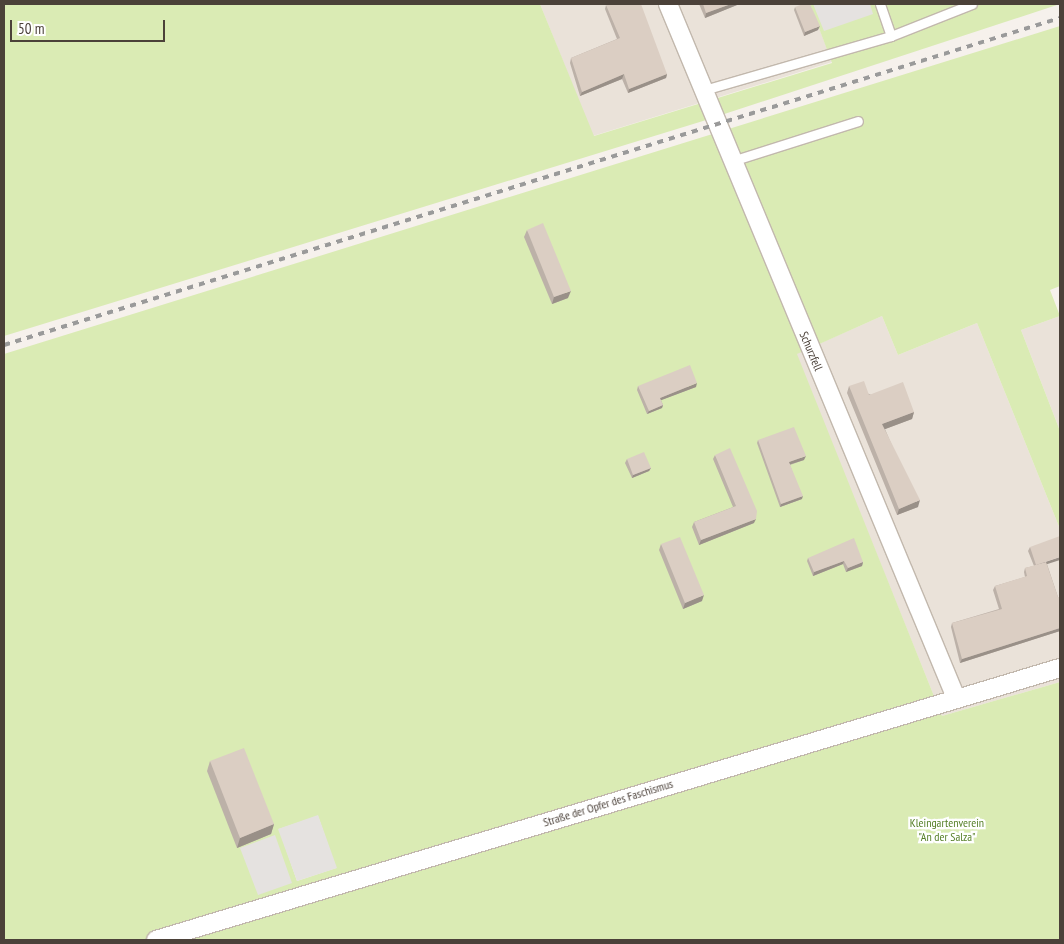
<!DOCTYPE html>
<html>
<head>
<meta charset="utf-8">
<style>
  body { margin:0 }
  #map { position:relative; width:1064px; height:944px; overflow:hidden; background:#f6f1ec; font-family:"PT Sans Narrow",sans-serif }
  div>[style] { position:absolute }
  .residential>* { inset:0; background:#eae2d9 }
  .green>* { inset:0; background:#daebb4 }
  .parking>* { inset:0; background:#e5e2e0 }
  .roads { filter:drop-shadow(1px 0 #c2b8ad) drop-shadow(-1px 0 #c2b8ad) drop-shadow(0 1px #c2b8ad) drop-shadow(0 -1px #c2b8ad) }
  .lane>* { height:9px; margin:-4.5px; padding:0 4.5px; transform-origin:4.5px; border-radius:4.5px; background:#fff }
  .street>* { height:18px; margin:-9px; padding:0 9px; transform-origin:9px; border-radius:9px; background:#fff }
  .rail>* { height:4px; margin-top:-2px; transform-origin:0; background:repeating-linear-gradient(90deg,#9a9a9a 0 6px,transparent 0 12px) }
  .wall>* { inset:0; background:#bcb1a8 }
  .shaded-wall>* { inset:0; background:#999088 }
  .building>* { inset:0; background:#dbcec3 }
  span { translate:-50% -50%; white-space:nowrap; text-align:center; line-height:1.15; -webkit-text-stroke:4.5px #fff; paint-order:stroke }
  .street-label { font-size:12px; color:#4b4139 }
  .park-label { font-size:12px; color:#578029 }
  .frame { position:absolute; inset:0; border:5px solid #4b4139; pointer-events:none }
  .scale { position:absolute; left:10px; top:20px; width:155px; height:22px; box-sizing:border-box; border:2px solid #4b4139; border-top:0; padding-left:6px; font-size:15px; line-height:18px; white-space:nowrap; color:#4b4139; -webkit-text-stroke:4px #fff; paint-order:stroke }
</style>
</head>
<body>
<div id="map">
  <div class="residential">
    <i style="clip-path:polygon(540px 4px,810px 4px,832px 62px,593px 136px)"></i>
    <i style="clip-path:polygon(882px 316px,898px 355px,977px 323px,1060px 529px,1060px 682px,942px 716px,796px 354px)"></i>
    <i style="clip-path:polygon(1060px 316px,1060px 431px,1021px 330px)"></i>
  </div>
  <div class="green">
    <i style="clip-path:polygon(4px 4px,540px 4px,594px 136px,832px 63px,810px 4px,1060px 4px,703px 121px,4px 336px)"></i>
    <i style="clip-path:polygon(evenodd,1060px 26px,1060px 286px,1050px 290px,1060px 316px,1021px 330px,1060px 431px,1060px 529px,977px 323px,898px 355px,882px 316px,797px 354px,942px 716px,1060px 682px,1060px 940px,4px 940px,4px 354px,1060px 26px,318px 816px,336px 868px,297px 881px,279px 829px,318px 816px)"></i>
  </div>
  <div class="parking">
    <i style="clip-path:polygon(813px 4px,870px 4px,873px 14px,824px 31px)"></i>
    <i style="clip-path:polygon(318px 815px,337px 868px,297px 881px,278px 829px)"></i>
    <i style="clip-path:polygon(275px 835px,292px 883px,258px 895px,240px 848px)"></i>
  </div>
  <div class="roads">
    <div class="lane">
      <i style="left:891px;top:36px;width:87px;rotate:-21.6deg"></i>
      <i style="left:704px;top:90px;width:195px;rotate:-16.1deg"></i>
      <i style="left:891px;top:36px;width:34px;rotate:-109deg"></i>
      <i style="left:732px;top:161px;width:132px;rotate:-17.6deg"></i>
    </div>
    <div class="street">
      <i style="left:668px;top:4px;width:751px;rotate:67.46deg"></i>
      <i style="left:156px;top:940px;width:944px;rotate:-16.75deg"></i>
    </div>
  </div>
  <div class="rail">
    <i style="left:4px;top:345px;width:1105px;rotate:-17.21deg"></i>
  </div>
  <div class="wall">
    <i style="clip-path:polygon(699px 4px,737px 4px,737px 5px,705px 18px)"></i>
    <i style="clip-path:polygon(606px 5px,667px 74px,666px 78px,628px 93px,622px 79px,580px 96px,570px 63px,571px 58px,617px 39px,605px 9px)"></i>
    <i style="clip-path:polygon(795px 7px,818px 30px,804px 36px,794px 10px)"></i>
    <i style="clip-path:polygon(527px 230px,568px 298px,552px 304px,524px 237px)"></i>
    <i style="clip-path:polygon(638px 386px,696px 387px,661px 400px,663px 405px,662px 408px,647px 414px,637px 390px)"></i>
    <i style="clip-path:polygon(849px 386px,914px 412px,912px 419px,885px 429px,918px 507px,897px 515px,847px 393px)"></i>
    <i style="clip-path:polygon(758px 440px,804px 460px,790px 465px,802px 499px,780px 507px,757px 443px)"></i>
    <i style="clip-path:polygon(715px 455px,754px 523px,699px 545px,692px 527px,694px 522px,733px 507px,713px 459px)"></i>
    <i style="clip-path:polygon(627px 459px,651px 468px,649px 471px,632px 478px,625px 463px)"></i>
    <i style="clip-path:polygon(661px 544px,702px 601px,683px 609px,659px 550px)"></i>
    <i style="clip-path:polygon(1030px 547px,1047px 564px,1058px 597px,1060px 597px,1060px 631px,960px 663px,951px 627px,952px 623px,999px 609px,993px 590px,995px 586px,1025px 577px,1024px 572px,1025px 568px,1034px 566px,1028px 551px)"></i>
    <i style="clip-path:polygon(808px 558px,863px 562px,862px 566px,846px 572px,843px 564px,813px 576px,807px 561px)"></i>
    <i style="clip-path:polygon(210px 761px,274px 824px,271px 834px,237px 848px,207px 771px)"></i>
  </div>
  <div class="shaded-wall">
    <i style="clip-path:polygon(731px 4px,737px 4px,737px 5px,705px 18px,706px 13px)"></i>
    <i style="clip-path:polygon(820px 26px,818px 30px,804px 36px,805px 32px)"></i>
    <i style="clip-path:polygon(624px 74px,622px 79px,580px 96px,582px 92px)"></i>
    <i style="clip-path:polygon(667px 74px,666px 78px,628px 93px,629px 89px)"></i>
    <i style="clip-path:polygon(571px 291px,568px 298px,552px 304px,554px 297px)"></i>
    <i style="clip-path:polygon(697px 383px,696px 387px,659px 401px,660px 398px)"></i>
    <i style="clip-path:polygon(663px 405px,662px 408px,647px 414px,649px 411px)"></i>
    <i style="clip-path:polygon(914px 412px,912px 419px,880px 431px,882px 424px)"></i>
    <i style="clip-path:polygon(806px 456px,804px 460px,788px 465px,789px 462px)"></i>
    <i style="clip-path:polygon(651px 468px,649px 471px,632px 478px,633px 475px)"></i>
    <i style="clip-path:polygon(803px 496px,802px 499px,780px 507px,781px 504px)"></i>
    <i style="clip-path:polygon(920px 500px,918px 507px,897px 515px,899px 509px)"></i>
    <i style="clip-path:polygon(756px 519px,754px 523px,699px 545px,701px 540px)"></i>
    <i style="clip-path:polygon(1060px 557px,1060px 560px,1035px 568px,1036px 565px)"></i>
    <i style="clip-path:polygon(844px 561px,843px 564px,813px 576px,814px 572px)"></i>
    <i style="clip-path:polygon(863px 562px,862px 566px,846px 572px,848px 568px)"></i>
    <i style="clip-path:polygon(704px 595px,702px 601px,683px 609px,685px 603px)"></i>
    <i style="clip-path:polygon(1060px 628px,1060px 631px,960px 663px,962px 659px)"></i>
    <i style="clip-path:polygon(274px 824px,271px 834px,237px 848px,240px 838px)"></i>
  </div>
  <div class="building">
    <i style="clip-path:polygon(610px 4px,641px 4px,667px 74px,629px 89px,624px 74px,582px 92px,571px 58px,620px 38px,606px 5px)"></i>
    <i style="clip-path:polygon(703px 4px,731px 4px,706px 13px)"></i>
    <i style="clip-path:polygon(803px 4px,810px 4px,820px 26px,805px 32px,795px 7px)"></i>
    <i style="clip-path:polygon(543px 223px,571px 291px,554px 297px,527px 230px)"></i>
    <i style="clip-path:polygon(690px 365px,697px 383px,660px 398px,663px 405px,649px 411px,638px 386px)"></i>
    <i style="clip-path:polygon(864px 381px,869px 395px,903px 382px,914px 412px,882px 424px,920px 500px,899px 509px,849px 386px)"></i>
    <i style="clip-path:polygon(794px 427px,806px 456px,789px 462px,803px 496px,781px 504px,758px 440px)"></i>
    <i style="clip-path:polygon(730px 448px,757px 511px,756px 519px,701px 540px,694px 522px,736px 506px,715px 455px)"></i>
    <i style="clip-path:polygon(644px 452px,651px 468px,633px 475px,627px 459px)"></i>
    <i style="clip-path:polygon(1060px 536px,1060px 557px,1036px 565px,1030px 547px)"></i>
    <i style="clip-path:polygon(680px 537px,704px 595px,685px 603px,661px 544px)"></i>
    <i style="clip-path:polygon(854px 538px,863px 562px,848px 568px,844px 561px,814px 572px,808px 558px)"></i>
    <i style="clip-path:polygon(1046px 562px,1058px 597px,1060px 597px,1060px 628px,962px 659px,952px 623px,1002px 609px,995px 586px,1027px 576px,1025px 568px)"></i>
    <i style="clip-path:polygon(244px 748px,274px 824px,240px 838px,210px 761px)"></i>
  </div>
  <div class="street-label">
    <span style="left:811px;top:351px;rotate:67deg">Schurzfell</span>
    <span style="left:608px;top:803px;rotate:-17deg">Straße der Opfer des Faschismus</span>
  </div>
  <div class="park-label">
    <span style="left:947px;top:830px">Kleingartenverein<br>"An der Salza"</span>
  </div>
  <div class="frame"></div>
  <div class="scale">50 m</div>
</div>
</body>
</html>
